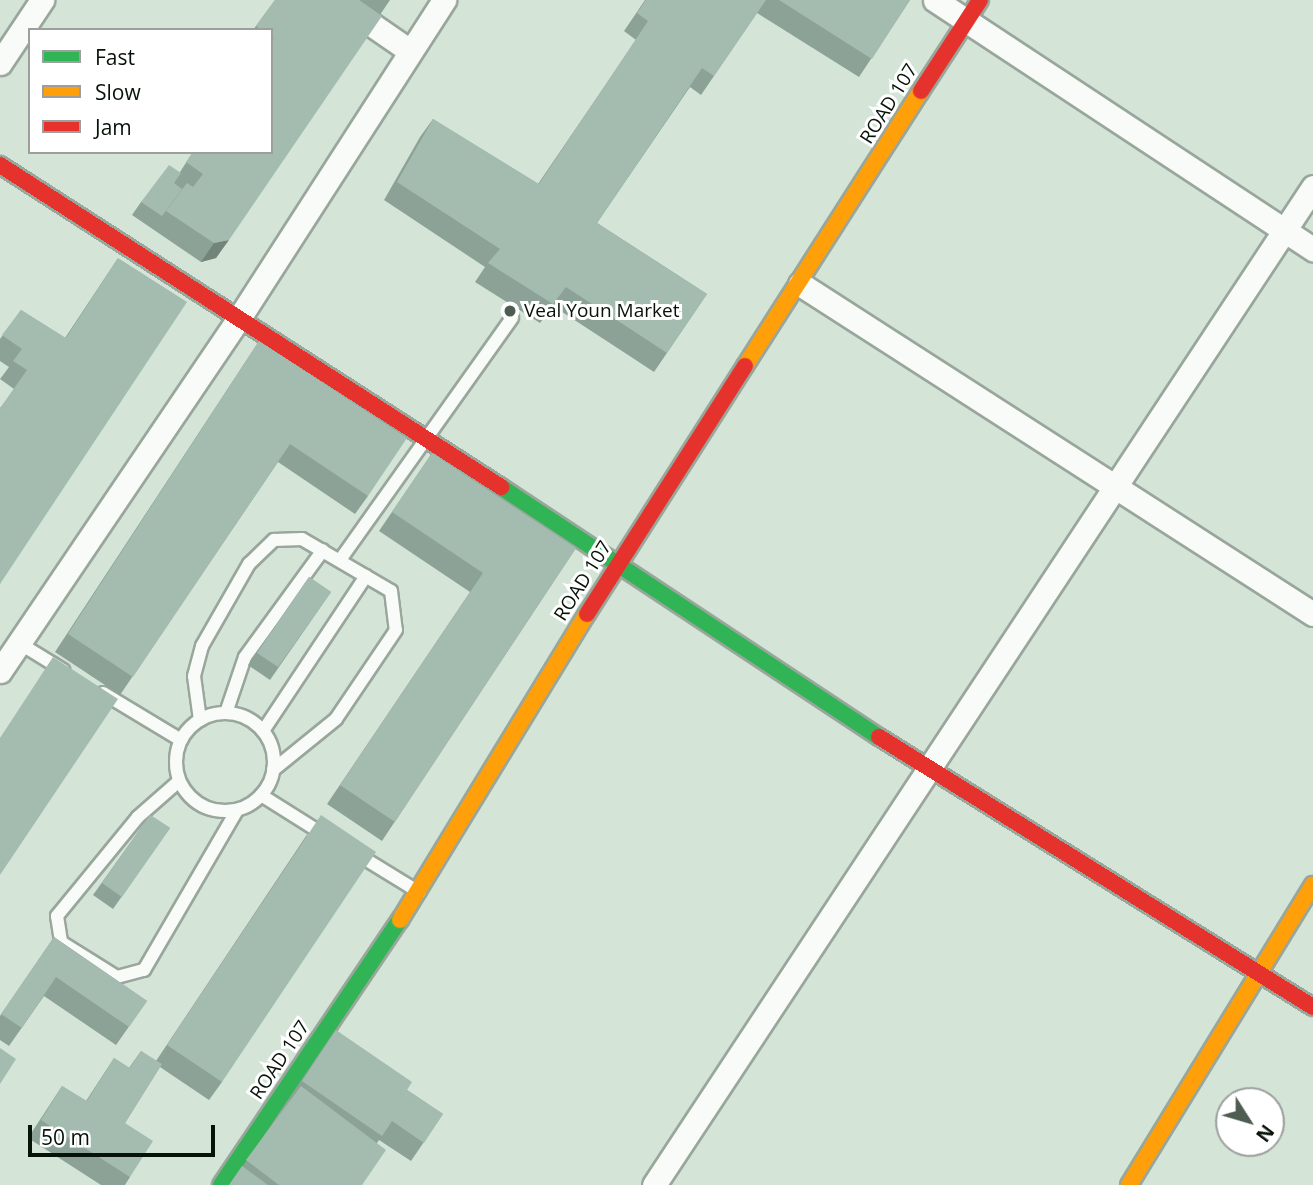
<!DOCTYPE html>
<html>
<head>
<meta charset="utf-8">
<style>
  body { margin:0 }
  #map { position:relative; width:1313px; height:1185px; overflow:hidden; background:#d4e5d7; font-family:"Open Sans",sans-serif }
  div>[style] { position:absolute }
  .roads { filter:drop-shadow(2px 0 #99a69b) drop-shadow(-2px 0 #99a69b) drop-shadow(0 2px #99a69b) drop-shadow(0 -2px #99a69b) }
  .lane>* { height:12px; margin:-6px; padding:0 6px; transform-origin:6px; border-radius:6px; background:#f9fbf9 }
  .lane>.ring { margin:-6px; padding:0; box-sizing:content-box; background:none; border:12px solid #f9fbf9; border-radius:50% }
  .street>* { height:23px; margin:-11.5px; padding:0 11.5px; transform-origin:11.5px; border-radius:11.5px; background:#f9fbf9 }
  .fast>* { height:16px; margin:-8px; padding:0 8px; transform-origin:8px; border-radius:8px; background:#30b455 }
  .slow>* { height:16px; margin:-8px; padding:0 8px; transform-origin:8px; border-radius:8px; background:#ff9f0a }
  .jam>* { height:16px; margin:-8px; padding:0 8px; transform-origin:8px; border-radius:8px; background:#e5322d }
  .wall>* { inset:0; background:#8da297 }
  .shaded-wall>* { inset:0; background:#73847b }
  .building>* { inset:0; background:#a4bcb0 }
  .dots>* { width:19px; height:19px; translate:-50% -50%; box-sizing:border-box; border:4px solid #fff; border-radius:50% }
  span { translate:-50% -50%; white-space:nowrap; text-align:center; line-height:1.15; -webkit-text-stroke:6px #fff; paint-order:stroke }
  .street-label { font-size:19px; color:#071209 }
  .poi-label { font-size:19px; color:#071209 }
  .left { translate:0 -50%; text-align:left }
  .legend { position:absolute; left:28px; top:28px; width:245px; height:126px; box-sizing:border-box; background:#fff; border:2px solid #9ca09d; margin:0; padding:9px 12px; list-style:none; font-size:21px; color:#071209 }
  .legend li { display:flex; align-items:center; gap:14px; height:35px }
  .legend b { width:35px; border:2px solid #9ca09d }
  .north { position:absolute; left:1215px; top:1087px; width:70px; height:70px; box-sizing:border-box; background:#fff; border:2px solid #9ca09d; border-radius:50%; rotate:127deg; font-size:19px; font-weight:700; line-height:28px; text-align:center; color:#071209 }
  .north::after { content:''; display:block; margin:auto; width:24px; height:32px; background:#4f5c51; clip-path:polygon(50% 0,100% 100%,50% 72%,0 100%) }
  .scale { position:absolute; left:28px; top:1125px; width:187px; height:32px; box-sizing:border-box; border:4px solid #071209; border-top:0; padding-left:9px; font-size:21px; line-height:24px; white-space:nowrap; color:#071209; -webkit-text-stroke:5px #fff; paint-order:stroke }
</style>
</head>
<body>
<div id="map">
  <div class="roads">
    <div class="lane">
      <i style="left:340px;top:560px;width:297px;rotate:-54.6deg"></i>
      <i style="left:19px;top:643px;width:52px;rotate:31.5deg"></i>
      <i style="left:103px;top:693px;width:91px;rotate:31.1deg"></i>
      <i class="ring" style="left:176px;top:713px;width:86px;height:86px"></i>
      <i style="left:226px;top:713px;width:59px;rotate:-71.3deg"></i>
      <i style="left:245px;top:657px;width:132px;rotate:-53.9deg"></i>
      <i style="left:200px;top:720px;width:44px;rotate:-97.8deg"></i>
      <i style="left:194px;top:676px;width:31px;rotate:-75deg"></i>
      <i style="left:202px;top:646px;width:95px;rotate:-60.2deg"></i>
      <i style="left:249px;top:564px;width:35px;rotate:-44deg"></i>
      <i style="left:274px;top:540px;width:28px;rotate:-2deg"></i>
      <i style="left:302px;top:539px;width:103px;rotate:30.3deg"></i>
      <i style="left:391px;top:591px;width:39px;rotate:83deg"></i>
      <i style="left:396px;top:630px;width:107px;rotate:124deg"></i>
      <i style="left:336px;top:719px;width:81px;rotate:141deg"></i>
      <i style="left:263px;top:731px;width:186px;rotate:-56.4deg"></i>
      <i style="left:179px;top:781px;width:55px;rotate:138.7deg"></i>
      <i style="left:138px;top:817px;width:128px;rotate:129.3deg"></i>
      <i style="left:57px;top:916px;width:26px;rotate:81deg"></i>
      <i style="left:61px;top:942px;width:66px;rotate:32deg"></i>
      <i style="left:117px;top:977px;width:28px;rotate:-15deg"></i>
      <i style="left:144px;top:970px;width:185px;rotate:-59.8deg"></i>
      <i style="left:261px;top:795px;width:77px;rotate:32.2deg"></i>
      <i style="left:357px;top:854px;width:73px;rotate:31.5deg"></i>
    </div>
    <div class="street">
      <i style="left:336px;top:0;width:90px;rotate:34.6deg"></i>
      <i style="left:935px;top:0;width:453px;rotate:33.4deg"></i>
      <i style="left:0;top:63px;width:76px;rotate:-56.3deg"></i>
      <i style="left:800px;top:284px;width:610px;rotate:32.75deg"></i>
      <i style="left:0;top:671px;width:430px;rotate:-55.9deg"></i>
      <i style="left:241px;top:315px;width:375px;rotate:-57.2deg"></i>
      <i style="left:654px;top:1185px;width:1196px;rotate:-56.56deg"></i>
    </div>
    <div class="fast">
      <i style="left:501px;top:487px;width:453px;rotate:33.5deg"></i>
      <i style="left:221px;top:1185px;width:320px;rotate:-56deg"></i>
    </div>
    <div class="slow">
      <i style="left:745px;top:366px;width:326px;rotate:-57.4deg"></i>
      <i style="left:400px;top:920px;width:359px;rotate:-58.6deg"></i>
      <i style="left:1129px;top:1185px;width:352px;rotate:-58.5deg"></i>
    </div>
    <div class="jam">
      <i style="left:921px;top:91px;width:108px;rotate:-57deg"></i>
      <i style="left:0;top:165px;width:596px;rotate:32.73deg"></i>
      <i style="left:587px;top:614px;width:294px;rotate:-57.5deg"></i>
      <i style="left:879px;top:737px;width:511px;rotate:31.89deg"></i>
    </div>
  </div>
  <div class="wall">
    <i style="clip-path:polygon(275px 0,390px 0,216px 258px,201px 262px,132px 215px,141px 202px,180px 172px,193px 152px,271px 152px,271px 30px,253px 30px)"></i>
    <i style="clip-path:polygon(645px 0,910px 0,859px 77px,757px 13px,701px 95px,690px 87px,597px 223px,707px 294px,654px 372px,553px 306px,540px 323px,475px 282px,485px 267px,384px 200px,420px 137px,433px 119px,538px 184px,636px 40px,624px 31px)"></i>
    <i style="clip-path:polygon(118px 258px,0 584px,1px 407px,14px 389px,0 379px,9px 367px,0 361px,0 339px,21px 310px,65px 338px)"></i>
    <i style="clip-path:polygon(259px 341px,368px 496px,355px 514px,278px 462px,120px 695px,55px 652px)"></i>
    <i style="clip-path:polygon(432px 453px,576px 548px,382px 841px,327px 804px,470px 592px,379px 531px)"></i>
    <i style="clip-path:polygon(309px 577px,331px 592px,270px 680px,248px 665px)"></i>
    <i style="clip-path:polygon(150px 815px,170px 828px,113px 909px,93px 895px)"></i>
    <i style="clip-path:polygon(308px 833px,222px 1082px,209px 1100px,160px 1067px,125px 1123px,130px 1177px,125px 1185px,101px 1185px,28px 1138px,62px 1086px,86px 1101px,114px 1058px,129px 1068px,141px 1051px,156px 1061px)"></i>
    <i style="clip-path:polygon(54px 937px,147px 1001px,116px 1045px,44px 996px,9px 1046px,0 1040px,0 1016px)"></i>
    <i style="clip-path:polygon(336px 1030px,407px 1090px,443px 1114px,411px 1161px,379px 1140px,377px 1143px,362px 1185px,229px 1185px,290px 1100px,289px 1099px)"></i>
  </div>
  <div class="shaded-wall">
    <i style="clip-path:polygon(229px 240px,216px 258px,201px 262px,214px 243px)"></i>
  </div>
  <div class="building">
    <i style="clip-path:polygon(275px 0,359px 0,382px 16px,229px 240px,214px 243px,166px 211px,187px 183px,193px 187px,203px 174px,186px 162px,193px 152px,271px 152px,271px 42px,274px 38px,271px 36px,271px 30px,262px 30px,256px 26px)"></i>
    <i style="clip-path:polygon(646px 0,766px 0,714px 76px,702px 68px,597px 223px,707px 294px,667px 353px,566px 287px,553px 304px,488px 263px,500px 249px,397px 182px,433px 119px,539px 184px,648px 21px,637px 13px)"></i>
    <i style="clip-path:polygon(779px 0,910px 0,872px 59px)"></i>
    <i style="clip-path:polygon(169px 165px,181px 173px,174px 183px,182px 189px,162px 216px,141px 202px)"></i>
    <i style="clip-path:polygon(118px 258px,187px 302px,0 584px,0 407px,1px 407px,27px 370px,13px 361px,22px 349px,2px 335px,21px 310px,66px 338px)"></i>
    <i style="clip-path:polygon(259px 341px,407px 438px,368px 496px,290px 444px,133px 677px,68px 634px)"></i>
    <i style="clip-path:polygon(432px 453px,576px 548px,395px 822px,340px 785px,483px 573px,392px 512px)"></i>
    <i style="clip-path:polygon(309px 577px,331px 592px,278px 667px,257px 653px)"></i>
    <i style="clip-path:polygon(53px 657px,118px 699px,0 875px,0 738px)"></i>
    <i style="clip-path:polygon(150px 815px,170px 828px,122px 897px,102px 883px)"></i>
    <i style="clip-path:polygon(321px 815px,376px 852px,222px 1082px,167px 1045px)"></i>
    <i style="clip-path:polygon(54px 937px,147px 1001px,129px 1027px,56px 977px,22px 1028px,1px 1014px)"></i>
    <i style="clip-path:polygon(336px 1030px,412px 1082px,407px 1090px,443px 1114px,424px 1143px,392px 1121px,382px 1136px,302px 1081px)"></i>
    <i style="clip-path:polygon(0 1048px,16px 1059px,0 1084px)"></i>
    <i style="clip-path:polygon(141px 1051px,162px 1064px,125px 1123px,153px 1141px,130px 1177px,41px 1120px,62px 1086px,87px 1101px,114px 1058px,130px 1068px)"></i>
    <i style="clip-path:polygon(301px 1086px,386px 1150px,362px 1185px,279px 1185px,246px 1160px)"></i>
    <i style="clip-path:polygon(242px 1166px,268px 1185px,229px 1185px)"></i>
  </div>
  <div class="dots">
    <i style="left:510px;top:311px;background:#4f5c51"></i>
  </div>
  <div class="street-label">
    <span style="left:889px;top:104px;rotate:-58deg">ROAD 107</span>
    <span style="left:583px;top:581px;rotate:-58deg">ROAD 107</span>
    <span style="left:280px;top:1060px;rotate:-56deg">ROAD 107</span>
  </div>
  <div class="poi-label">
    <span class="left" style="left:524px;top:311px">Veal Youn Market</span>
  </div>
  <ul class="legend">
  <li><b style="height:9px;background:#30b455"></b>Fast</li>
  <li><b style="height:9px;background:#ff9f0a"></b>Slow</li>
  <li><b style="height:9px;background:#e5322d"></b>Jam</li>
  </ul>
  <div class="north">N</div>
  <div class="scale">50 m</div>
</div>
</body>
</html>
